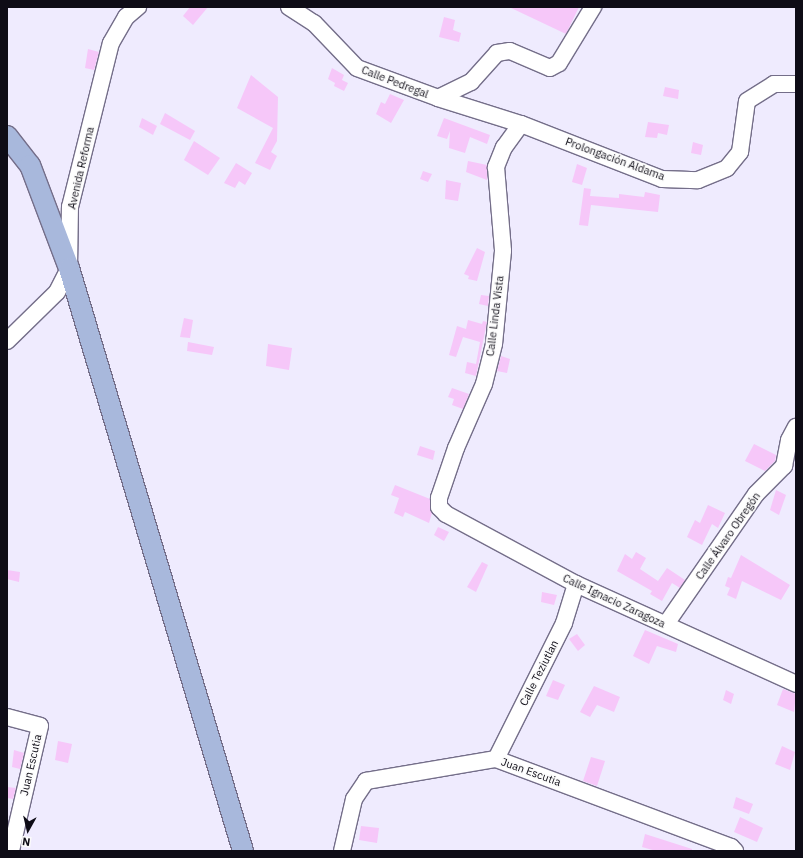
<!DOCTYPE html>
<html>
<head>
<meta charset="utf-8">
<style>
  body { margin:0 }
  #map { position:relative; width:803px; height:858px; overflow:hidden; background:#efebfe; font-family:"IBM Plex Sans",sans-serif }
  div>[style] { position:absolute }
  .building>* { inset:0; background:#f6c7f9 }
  .roads { filter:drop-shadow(1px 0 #746e89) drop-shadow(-1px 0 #746e89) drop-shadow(0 1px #746e89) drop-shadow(0 -1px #746e89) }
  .minor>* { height:16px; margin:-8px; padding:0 8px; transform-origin:8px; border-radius:8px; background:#fff }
  .major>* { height:20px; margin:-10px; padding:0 10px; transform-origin:10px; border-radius:10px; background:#a8b8dc }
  span { translate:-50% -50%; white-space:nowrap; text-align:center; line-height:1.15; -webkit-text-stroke:3px #fbfbfb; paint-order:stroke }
  .street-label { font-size:11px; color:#0e0c16 }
  .frame { position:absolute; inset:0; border:8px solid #0e0c16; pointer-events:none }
  .north { position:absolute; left:8px; top:810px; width:40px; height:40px; -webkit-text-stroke:3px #fbfbfb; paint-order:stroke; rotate:188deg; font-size:11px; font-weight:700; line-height:16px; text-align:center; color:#0e0c16 }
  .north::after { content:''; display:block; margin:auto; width:14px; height:18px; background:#0e0c16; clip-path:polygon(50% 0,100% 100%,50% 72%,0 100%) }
</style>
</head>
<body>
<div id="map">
  <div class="building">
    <i style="clip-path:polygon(190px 7px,208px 7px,193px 25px,183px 16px)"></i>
    <i style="clip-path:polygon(509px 7px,579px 7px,566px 34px)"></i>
    <i style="clip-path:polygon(444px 17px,455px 20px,453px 30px,461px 33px,459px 42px,439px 37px)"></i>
    <i style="clip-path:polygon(88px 49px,99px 52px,94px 70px,85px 68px)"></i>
    <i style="clip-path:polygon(332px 68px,344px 75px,342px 80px,348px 83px,344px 91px,334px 86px,335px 83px,328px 79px)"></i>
    <i style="clip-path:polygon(251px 75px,278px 97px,277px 141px,271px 152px,277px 156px,270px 170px,255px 163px,273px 128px,237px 108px)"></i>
    <i style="clip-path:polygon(665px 87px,679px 90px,678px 99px,663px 96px)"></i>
    <i style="clip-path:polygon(390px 94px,404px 100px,391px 123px,376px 114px,381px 102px,385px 104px)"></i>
    <i style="clip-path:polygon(165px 113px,195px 131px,190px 140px,160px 124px)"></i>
    <i style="clip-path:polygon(142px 118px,157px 126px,153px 135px,139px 127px)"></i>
    <i style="clip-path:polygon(444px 118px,490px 135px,487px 144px,470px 137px,465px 153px,449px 148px,450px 131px,447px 139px,437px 136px)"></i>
    <i style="clip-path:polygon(648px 122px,669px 125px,667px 135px,658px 133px,657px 138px,645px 137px)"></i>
    <i style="clip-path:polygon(194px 141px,220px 158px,208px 175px,184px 160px)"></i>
    <i style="clip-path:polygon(693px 142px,703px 145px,701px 155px,691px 153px)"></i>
    <i style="clip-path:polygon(468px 161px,487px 165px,487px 180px,466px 172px)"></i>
    <i style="clip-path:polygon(236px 163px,252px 173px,245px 185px,239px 181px,235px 188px,224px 183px)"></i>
    <i style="clip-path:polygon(577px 164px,587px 168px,582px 185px,572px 182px)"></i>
    <i style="clip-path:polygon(423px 171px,432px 174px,428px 182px,420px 179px)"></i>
    <i style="clip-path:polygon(446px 180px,461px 183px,458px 201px,445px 199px)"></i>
    <i style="clip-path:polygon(584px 188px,591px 189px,590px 196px,619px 198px,619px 194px,644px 197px,645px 192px,660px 195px,658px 212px,591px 205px,588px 226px,579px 225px)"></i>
    <i style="clip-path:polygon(477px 248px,485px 252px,477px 281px,468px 279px,469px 276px,464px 274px)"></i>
    <i style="clip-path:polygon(481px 295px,489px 296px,488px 306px,479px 304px)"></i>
    <i style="clip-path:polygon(184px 318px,193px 320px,190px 338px,180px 337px)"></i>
    <i style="clip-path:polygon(468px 320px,482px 324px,483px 321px,487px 322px,476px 376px,465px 373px,467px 362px,476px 364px,480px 342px,463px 337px,456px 357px,449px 355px,457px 326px,466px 329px)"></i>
    <i style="clip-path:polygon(188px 342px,214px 347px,212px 355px,187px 351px)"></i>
    <i style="clip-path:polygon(268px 344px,292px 348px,289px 370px,266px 366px)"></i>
    <i style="clip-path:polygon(501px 356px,510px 359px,507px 373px,497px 371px)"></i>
    <i style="clip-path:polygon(452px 388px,469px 394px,463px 409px,452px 405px,454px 399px,448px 397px)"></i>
    <i style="clip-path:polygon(754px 444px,776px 455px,775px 461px,765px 471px,745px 461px)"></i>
    <i style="clip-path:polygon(420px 446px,435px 451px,433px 460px,417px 455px)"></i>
    <i style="clip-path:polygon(395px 485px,430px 499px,432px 513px,429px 523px,405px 512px,403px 517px,394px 513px,399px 498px,391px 495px)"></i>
    <i style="clip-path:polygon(776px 490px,786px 495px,779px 515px,770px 510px)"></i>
    <i style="clip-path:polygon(708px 505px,725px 513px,718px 528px,712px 524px,702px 545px,687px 537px,695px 520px,700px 523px)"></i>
    <i style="clip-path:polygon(438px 527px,449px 532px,444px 541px,434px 535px)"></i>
    <i style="clip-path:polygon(636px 552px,646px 558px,640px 569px,658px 581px,667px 568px,685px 580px,680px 588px,672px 583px,662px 601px,650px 594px,652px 591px,617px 571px,625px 554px,632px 559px)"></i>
    <i style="clip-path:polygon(741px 555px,790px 585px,781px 600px,742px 581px,736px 599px,727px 595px,730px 588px,725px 586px,728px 577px,731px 578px)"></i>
    <i style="clip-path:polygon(482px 562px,488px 565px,476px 592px,467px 587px)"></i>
    <i style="clip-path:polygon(7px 570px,20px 572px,19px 582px,7px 579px)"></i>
    <i style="clip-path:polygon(542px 592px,557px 595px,554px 605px,541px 602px)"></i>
    <i style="clip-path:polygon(645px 630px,678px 644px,676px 652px,657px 646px,649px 664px,633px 656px)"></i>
    <i style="clip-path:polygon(577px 634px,585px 645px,578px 651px,569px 639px)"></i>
    <i style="clip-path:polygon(553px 680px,565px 685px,558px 700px,546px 696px)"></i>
    <i style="clip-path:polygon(594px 686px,620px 697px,614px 712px,597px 705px,590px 717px,580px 712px)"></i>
    <i style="clip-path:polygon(783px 689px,796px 694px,794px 712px,777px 705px)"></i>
    <i style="clip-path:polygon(726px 690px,734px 694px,731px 704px,723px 700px)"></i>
    <i style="clip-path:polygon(58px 741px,72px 744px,68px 763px,55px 760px)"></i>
    <i style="clip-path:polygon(782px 746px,795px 752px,790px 770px,775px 764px)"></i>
    <i style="clip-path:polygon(14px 750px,24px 753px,20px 769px,12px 767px)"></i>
    <i style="clip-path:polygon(591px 757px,605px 761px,597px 786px,583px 781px)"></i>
    <i style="clip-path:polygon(7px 787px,16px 788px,13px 799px,7px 798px)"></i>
    <i style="clip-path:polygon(736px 797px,753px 804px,749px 814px,733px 808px)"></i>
    <i style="clip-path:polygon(740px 817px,763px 828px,757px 842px,734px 832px)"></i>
    <i style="clip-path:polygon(361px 826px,379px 828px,377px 843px,359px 840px)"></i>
    <i style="clip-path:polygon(645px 834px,692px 849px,692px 851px,656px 851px,642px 847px)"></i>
  </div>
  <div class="roads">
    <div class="minor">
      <i style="left:289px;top:7px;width:30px;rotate:33deg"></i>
      <i style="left:314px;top:23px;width:62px;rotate:46.3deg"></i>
      <i style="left:357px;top:68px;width:86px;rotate:20.3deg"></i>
      <i style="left:438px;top:98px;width:87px;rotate:17.4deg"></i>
      <i style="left:521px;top:124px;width:151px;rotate:21.3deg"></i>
      <i style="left:662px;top:179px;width:36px;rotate:2deg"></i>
      <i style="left:698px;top:180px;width:31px;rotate:-22deg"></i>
      <i style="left:727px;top:168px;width:21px;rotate:-51deg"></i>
      <i style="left:740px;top:152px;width:51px;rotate:-82.2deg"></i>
      <i style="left:747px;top:101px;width:32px;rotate:-32deg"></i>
      <i style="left:774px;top:84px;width:22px"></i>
      <i style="left:438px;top:98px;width:37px;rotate:-26deg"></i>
      <i style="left:471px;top:82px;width:39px;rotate:-48deg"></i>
      <i style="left:497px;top:53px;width:13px;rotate:-9deg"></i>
      <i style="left:510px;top:51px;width:43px;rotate:23deg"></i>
      <i style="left:550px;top:68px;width:10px;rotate:-29deg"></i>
      <i style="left:559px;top:63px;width:66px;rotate:-58.7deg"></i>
      <i style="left:521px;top:124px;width:29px;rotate:126deg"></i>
      <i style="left:504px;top:147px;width:22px;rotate:112deg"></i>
      <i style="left:496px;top:167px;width:84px;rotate:85.2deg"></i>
      <i style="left:503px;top:251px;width:93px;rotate:95.5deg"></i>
      <i style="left:494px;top:344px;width:41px;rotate:104deg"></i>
      <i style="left:484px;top:384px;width:70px;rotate:113.6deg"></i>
      <i style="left:456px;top:448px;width:53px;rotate:108.8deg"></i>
      <i style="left:439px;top:498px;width:9px;rotate:90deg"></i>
      <i style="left:439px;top:507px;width:10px;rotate:45deg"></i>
      <i style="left:446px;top:514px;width:148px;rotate:28.3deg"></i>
      <i style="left:576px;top:584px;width:242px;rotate:24.4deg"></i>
      <i style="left:7px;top:341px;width:70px;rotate:-44.4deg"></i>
      <i style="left:57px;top:292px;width:27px;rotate:-63deg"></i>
      <i style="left:69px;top:268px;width:61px;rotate:-89.1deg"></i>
      <i style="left:70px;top:207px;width:169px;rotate:-76deg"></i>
      <i style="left:111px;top:43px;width:30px;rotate:-60deg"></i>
      <i style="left:126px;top:17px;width:16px;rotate:-40deg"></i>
      <i style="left:666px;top:624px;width:158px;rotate:-55.3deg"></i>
      <i style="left:756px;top:494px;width:40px;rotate:-45deg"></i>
      <i style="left:784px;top:466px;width:26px;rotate:-79deg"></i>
      <i style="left:789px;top:440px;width:15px;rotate:-62deg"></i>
      <i style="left:7px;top:717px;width:34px;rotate:15deg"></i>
      <i style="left:40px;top:726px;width:128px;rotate:103.1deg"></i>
      <i style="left:496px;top:759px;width:152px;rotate:-63.4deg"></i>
      <i style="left:564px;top:623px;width:41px;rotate:-72.9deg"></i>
      <i style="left:342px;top:851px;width:53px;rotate:-77deg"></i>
      <i style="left:354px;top:799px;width:22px;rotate:-56deg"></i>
      <i style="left:366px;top:781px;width:132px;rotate:-9.6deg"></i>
      <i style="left:496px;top:759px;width:251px;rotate:20.5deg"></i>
      <i style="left:731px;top:847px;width:6px;rotate:45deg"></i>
    </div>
    <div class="major">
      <i style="left:7px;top:136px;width:37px;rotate:52deg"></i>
      <i style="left:30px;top:165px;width:110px;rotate:69.3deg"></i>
      <i style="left:69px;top:268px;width:608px;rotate:73.38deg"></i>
    </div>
  </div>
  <div class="street-label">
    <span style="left:395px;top:82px;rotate:21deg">Calle Pedregal</span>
    <span style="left:615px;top:159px;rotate:20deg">Prolongación Aldama</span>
    <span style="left:81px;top:168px;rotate:-77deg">Avenida Reforma</span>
    <span style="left:495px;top:316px;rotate:-83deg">Calle Linda Vista</span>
    <span style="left:728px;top:536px;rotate:-55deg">Calle Álvaro Obregón</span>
    <span style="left:614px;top:601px;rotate:25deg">Calle Ignacio Zaragoza</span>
    <span style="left:539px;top:673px;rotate:-63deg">Calle Teziutlan</span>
    <span style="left:31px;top:765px;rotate:-77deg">Juan Escutia</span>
    <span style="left:531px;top:772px;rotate:20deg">Juan Escutia</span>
  </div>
  <div class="frame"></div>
  <div class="north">N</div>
</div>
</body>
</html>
